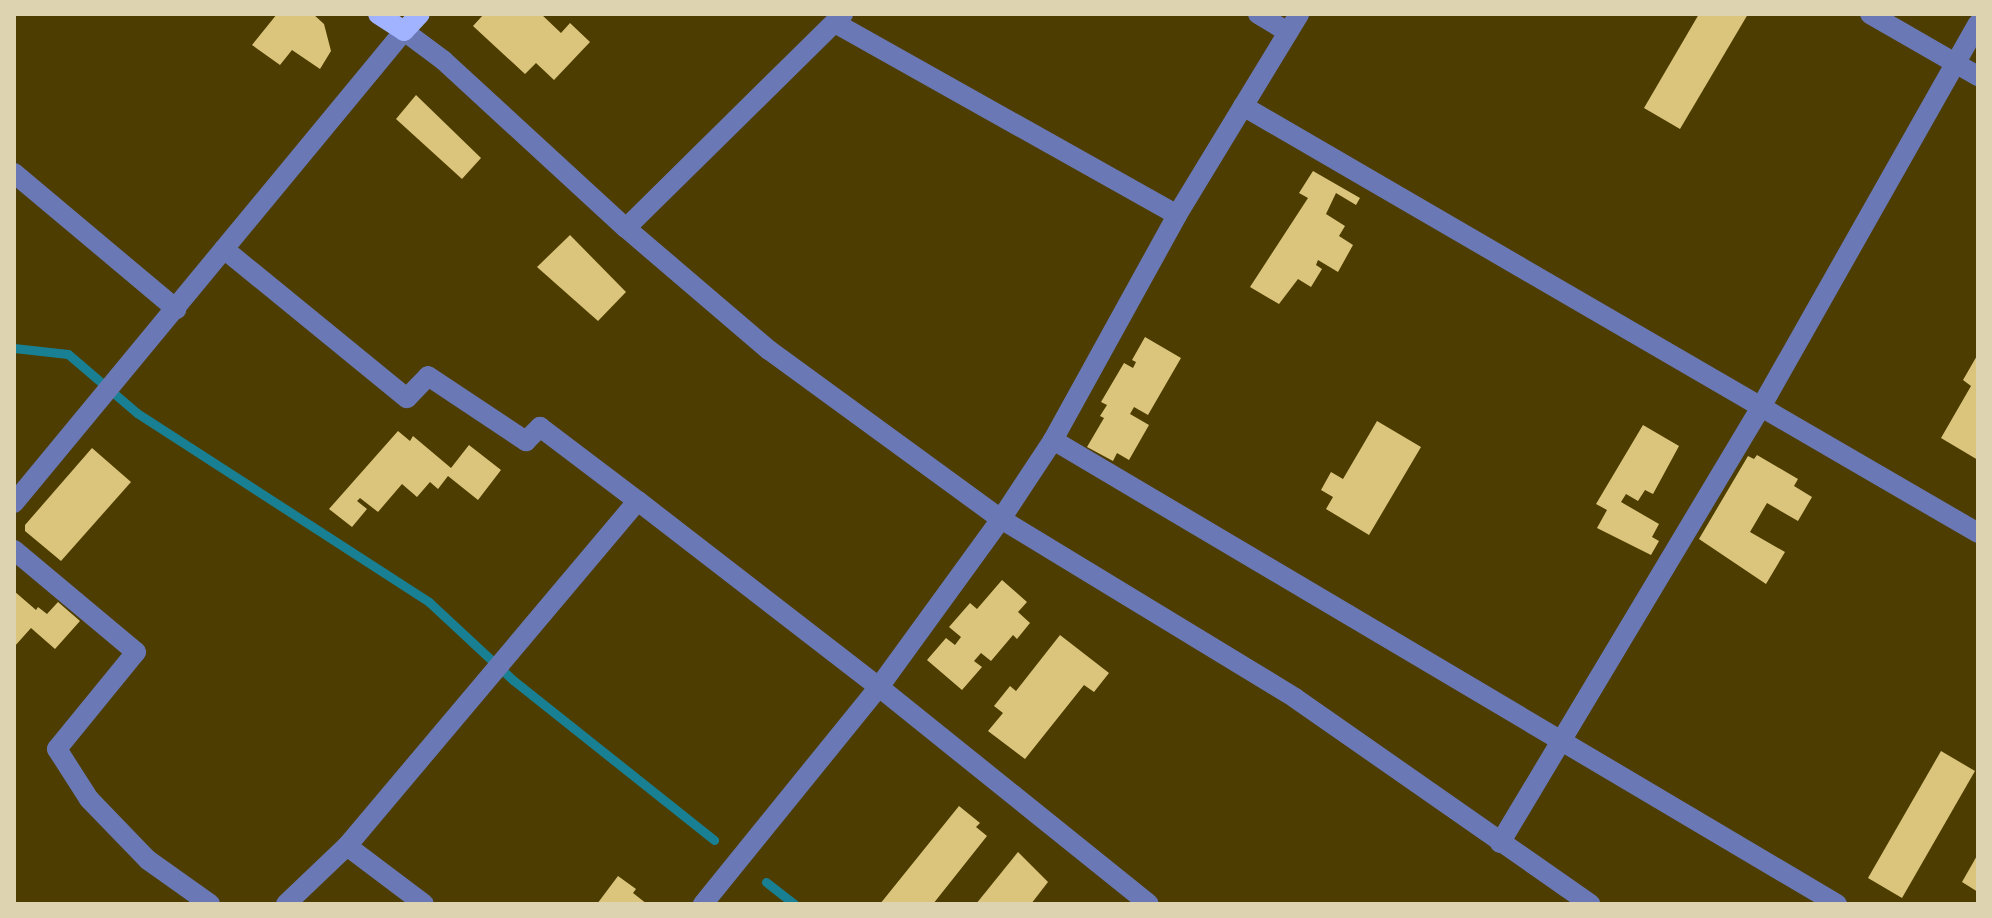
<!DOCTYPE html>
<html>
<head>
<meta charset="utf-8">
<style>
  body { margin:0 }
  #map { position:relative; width:1992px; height:918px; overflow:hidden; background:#4d3d00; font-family:Quicksand,sans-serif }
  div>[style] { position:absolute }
  .stream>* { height:9px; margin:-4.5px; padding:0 4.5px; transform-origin:4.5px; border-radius:4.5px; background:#188092 }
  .building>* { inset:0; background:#dbc57c }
  .minor>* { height:20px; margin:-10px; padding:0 10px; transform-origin:10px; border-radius:10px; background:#6a78b5 }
  .major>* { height:20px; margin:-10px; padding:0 10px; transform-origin:10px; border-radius:10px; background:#a1b3fe }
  span { translate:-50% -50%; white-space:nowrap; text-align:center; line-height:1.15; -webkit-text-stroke:8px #3f340c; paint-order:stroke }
  .frame { position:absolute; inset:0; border:16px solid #ddd3b0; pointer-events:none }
</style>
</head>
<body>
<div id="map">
  <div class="stream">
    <i style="left:14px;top:348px;width:54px;rotate:6.3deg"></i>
    <i style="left:68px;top:354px;width:91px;rotate:40.5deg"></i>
    <i style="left:137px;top:413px;width:348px;rotate:32.9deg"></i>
    <i style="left:429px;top:602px;width:115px;rotate:42.9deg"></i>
    <i style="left:513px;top:680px;width:257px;rotate:38.5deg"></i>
    <i style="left:766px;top:882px;width:36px;rotate:38deg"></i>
  </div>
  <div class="building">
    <i style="clip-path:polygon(277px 14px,313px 14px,324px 24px,331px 51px,320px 69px,292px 50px,280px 65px,252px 45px)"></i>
    <i style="clip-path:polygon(484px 14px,541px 14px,561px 33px,570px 23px,590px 42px,554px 80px,536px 63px,525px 74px,473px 26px)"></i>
    <i style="clip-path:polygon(1699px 14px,1748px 14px,1680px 129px,1644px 108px)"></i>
    <i style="clip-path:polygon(416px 95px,481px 158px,462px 179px,396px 119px)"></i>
    <i style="clip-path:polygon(1313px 171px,1360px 198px,1356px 205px,1336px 193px,1326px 214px,1345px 226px,1339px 236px,1353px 245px,1338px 272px,1318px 260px,1316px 265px,1322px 269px,1311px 287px,1298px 279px,1279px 304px,1250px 287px,1308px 198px,1299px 193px)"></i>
    <i style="clip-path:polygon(570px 235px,626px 292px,598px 321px,537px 267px)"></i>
    <i style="clip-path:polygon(1145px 337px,1181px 358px,1148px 415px,1134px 407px,1130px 414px,1149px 425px,1129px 460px,1117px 453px,1113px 461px,1087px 447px,1104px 418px,1100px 416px,1107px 405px,1101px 402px,1124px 363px,1133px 368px,1136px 362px,1132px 360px)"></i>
    <i style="clip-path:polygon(1978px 354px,1978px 460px,1941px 438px,1971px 386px,1963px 380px)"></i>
    <i style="clip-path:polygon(1377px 421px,1421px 447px,1369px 535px,1326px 509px,1333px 497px,1321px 490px,1331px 472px,1343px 479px)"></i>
    <i style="clip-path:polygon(1643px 425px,1679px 446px,1653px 494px,1645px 490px,1638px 501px,1626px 494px,1621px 502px,1659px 524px,1652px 537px,1659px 541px,1651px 555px,1597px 528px,1607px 510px,1596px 504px)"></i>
    <i style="clip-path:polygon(398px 431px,410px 441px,413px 436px,451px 468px,469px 445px,501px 470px,478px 500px,448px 476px,438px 489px,430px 482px,417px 497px,402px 484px,378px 512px,360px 498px,357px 501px,367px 509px,352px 527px,329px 509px)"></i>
    <i style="clip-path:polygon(92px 448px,131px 482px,61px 561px,25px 531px,25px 525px)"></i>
    <i style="clip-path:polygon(1757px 455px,1798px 479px,1794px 486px,1812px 497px,1798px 521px,1767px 503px,1750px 532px,1785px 552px,1766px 584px,1699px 539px,1748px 456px,1754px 459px)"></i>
    <i style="clip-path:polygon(1002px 580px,1027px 602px,1018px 612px,1030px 623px,1017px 639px,1013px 635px,991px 661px,981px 653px,974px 661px,982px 667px,962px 690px,927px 660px,946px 638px,955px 645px,961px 637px,949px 627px,970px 603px,977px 609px)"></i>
    <i style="clip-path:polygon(14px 591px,36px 610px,38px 607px,47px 614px,58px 602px,80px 621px,55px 649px,31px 628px,14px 647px)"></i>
    <i style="clip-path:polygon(1060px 635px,1109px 673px,1094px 692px,1084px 685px,1025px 759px,988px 731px,1003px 713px,994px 706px,1010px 686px,1016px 691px)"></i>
    <i style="clip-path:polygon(1941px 751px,1975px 771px,1902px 898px,1868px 878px)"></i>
    <i style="clip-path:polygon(959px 806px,980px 823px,976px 827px,987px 836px,933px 904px,880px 904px)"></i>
    <i style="clip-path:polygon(1018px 852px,1048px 882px,1031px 904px,976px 904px)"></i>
    <i style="clip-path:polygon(1978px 854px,1978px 892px,1962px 882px)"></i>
    <i style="clip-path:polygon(618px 876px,636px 889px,633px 893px,647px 904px,597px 904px)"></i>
  </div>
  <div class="minor">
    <i style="left:1258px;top:14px;width:35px;rotate:31deg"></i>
    <i style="left:1870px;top:14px;width:125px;rotate:29.9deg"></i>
    <i style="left:835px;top:23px;width:392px;rotate:29.3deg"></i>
    <i style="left:1243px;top:106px;width:850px;rotate:30.15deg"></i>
    <i style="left:14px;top:173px;width:212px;rotate:40deg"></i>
    <i style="left:626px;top:228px;width:305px;rotate:-44.6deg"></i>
    <i style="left:224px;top:249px;width:236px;rotate:39.2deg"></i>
    <i style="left:407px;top:398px;width:30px;rotate:-46deg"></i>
    <i style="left:428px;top:376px;width:118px;rotate:33.6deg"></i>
    <i style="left:526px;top:441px;width:20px;rotate:-45deg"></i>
    <i style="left:540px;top:427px;width:123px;rotate:37.1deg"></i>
    <i style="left:1053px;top:440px;width:911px;rotate:30.62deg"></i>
    <i style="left:14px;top:503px;width:612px;rotate:-50.43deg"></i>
    <i style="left:404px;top:31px;width:49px;rotate:36.6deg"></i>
    <i style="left:443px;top:60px;width:248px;rotate:42.6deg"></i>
    <i style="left:626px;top:228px;width:188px;rotate:40.5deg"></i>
    <i style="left:769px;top:350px;width:287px;rotate:36.1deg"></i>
    <i style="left:1001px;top:519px;width:344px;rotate:31.3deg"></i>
    <i style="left:1295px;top:698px;width:360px;rotate:34.9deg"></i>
    <i style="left:14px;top:550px;width:159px;rotate:39.9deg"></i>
    <i style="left:136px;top:652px;width:125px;rotate:129.2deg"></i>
    <i style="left:57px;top:749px;width:59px;rotate:57.4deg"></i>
    <i style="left:89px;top:799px;width:85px;rotate:46deg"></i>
    <i style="left:148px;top:860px;width:76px;rotate:35.4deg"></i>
    <i style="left:1500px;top:843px;width:508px;rotate:-59.09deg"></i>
    <i style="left:1761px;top:407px;width:440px;rotate:-60.5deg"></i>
    <i style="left:347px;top:846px;width:96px;rotate:37deg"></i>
    <i style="left:286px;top:904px;width:84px;rotate:-43.6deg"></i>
    <i style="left:347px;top:846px;width:451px;rotate:-49.9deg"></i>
    <i style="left:638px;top:501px;width:304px;rotate:37.7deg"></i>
    <i style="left:879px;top:687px;width:346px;rotate:38.8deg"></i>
    <i style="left:703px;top:904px;width:279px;rotate:-51deg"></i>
    <i style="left:879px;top:687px;width:208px;rotate:-54deg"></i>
    <i style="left:1001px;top:519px;width:95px;rotate:-56.6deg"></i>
    <i style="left:1053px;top:440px;width:257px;rotate:-61.1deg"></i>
    <i style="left:1177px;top:215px;width:235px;rotate:-58.7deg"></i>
  </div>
  <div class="major">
    <i style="left:378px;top:14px;width:31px;rotate:33deg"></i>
    <i style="left:404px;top:31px;width:23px;rotate:-47deg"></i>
  </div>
  <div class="frame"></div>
</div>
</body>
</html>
